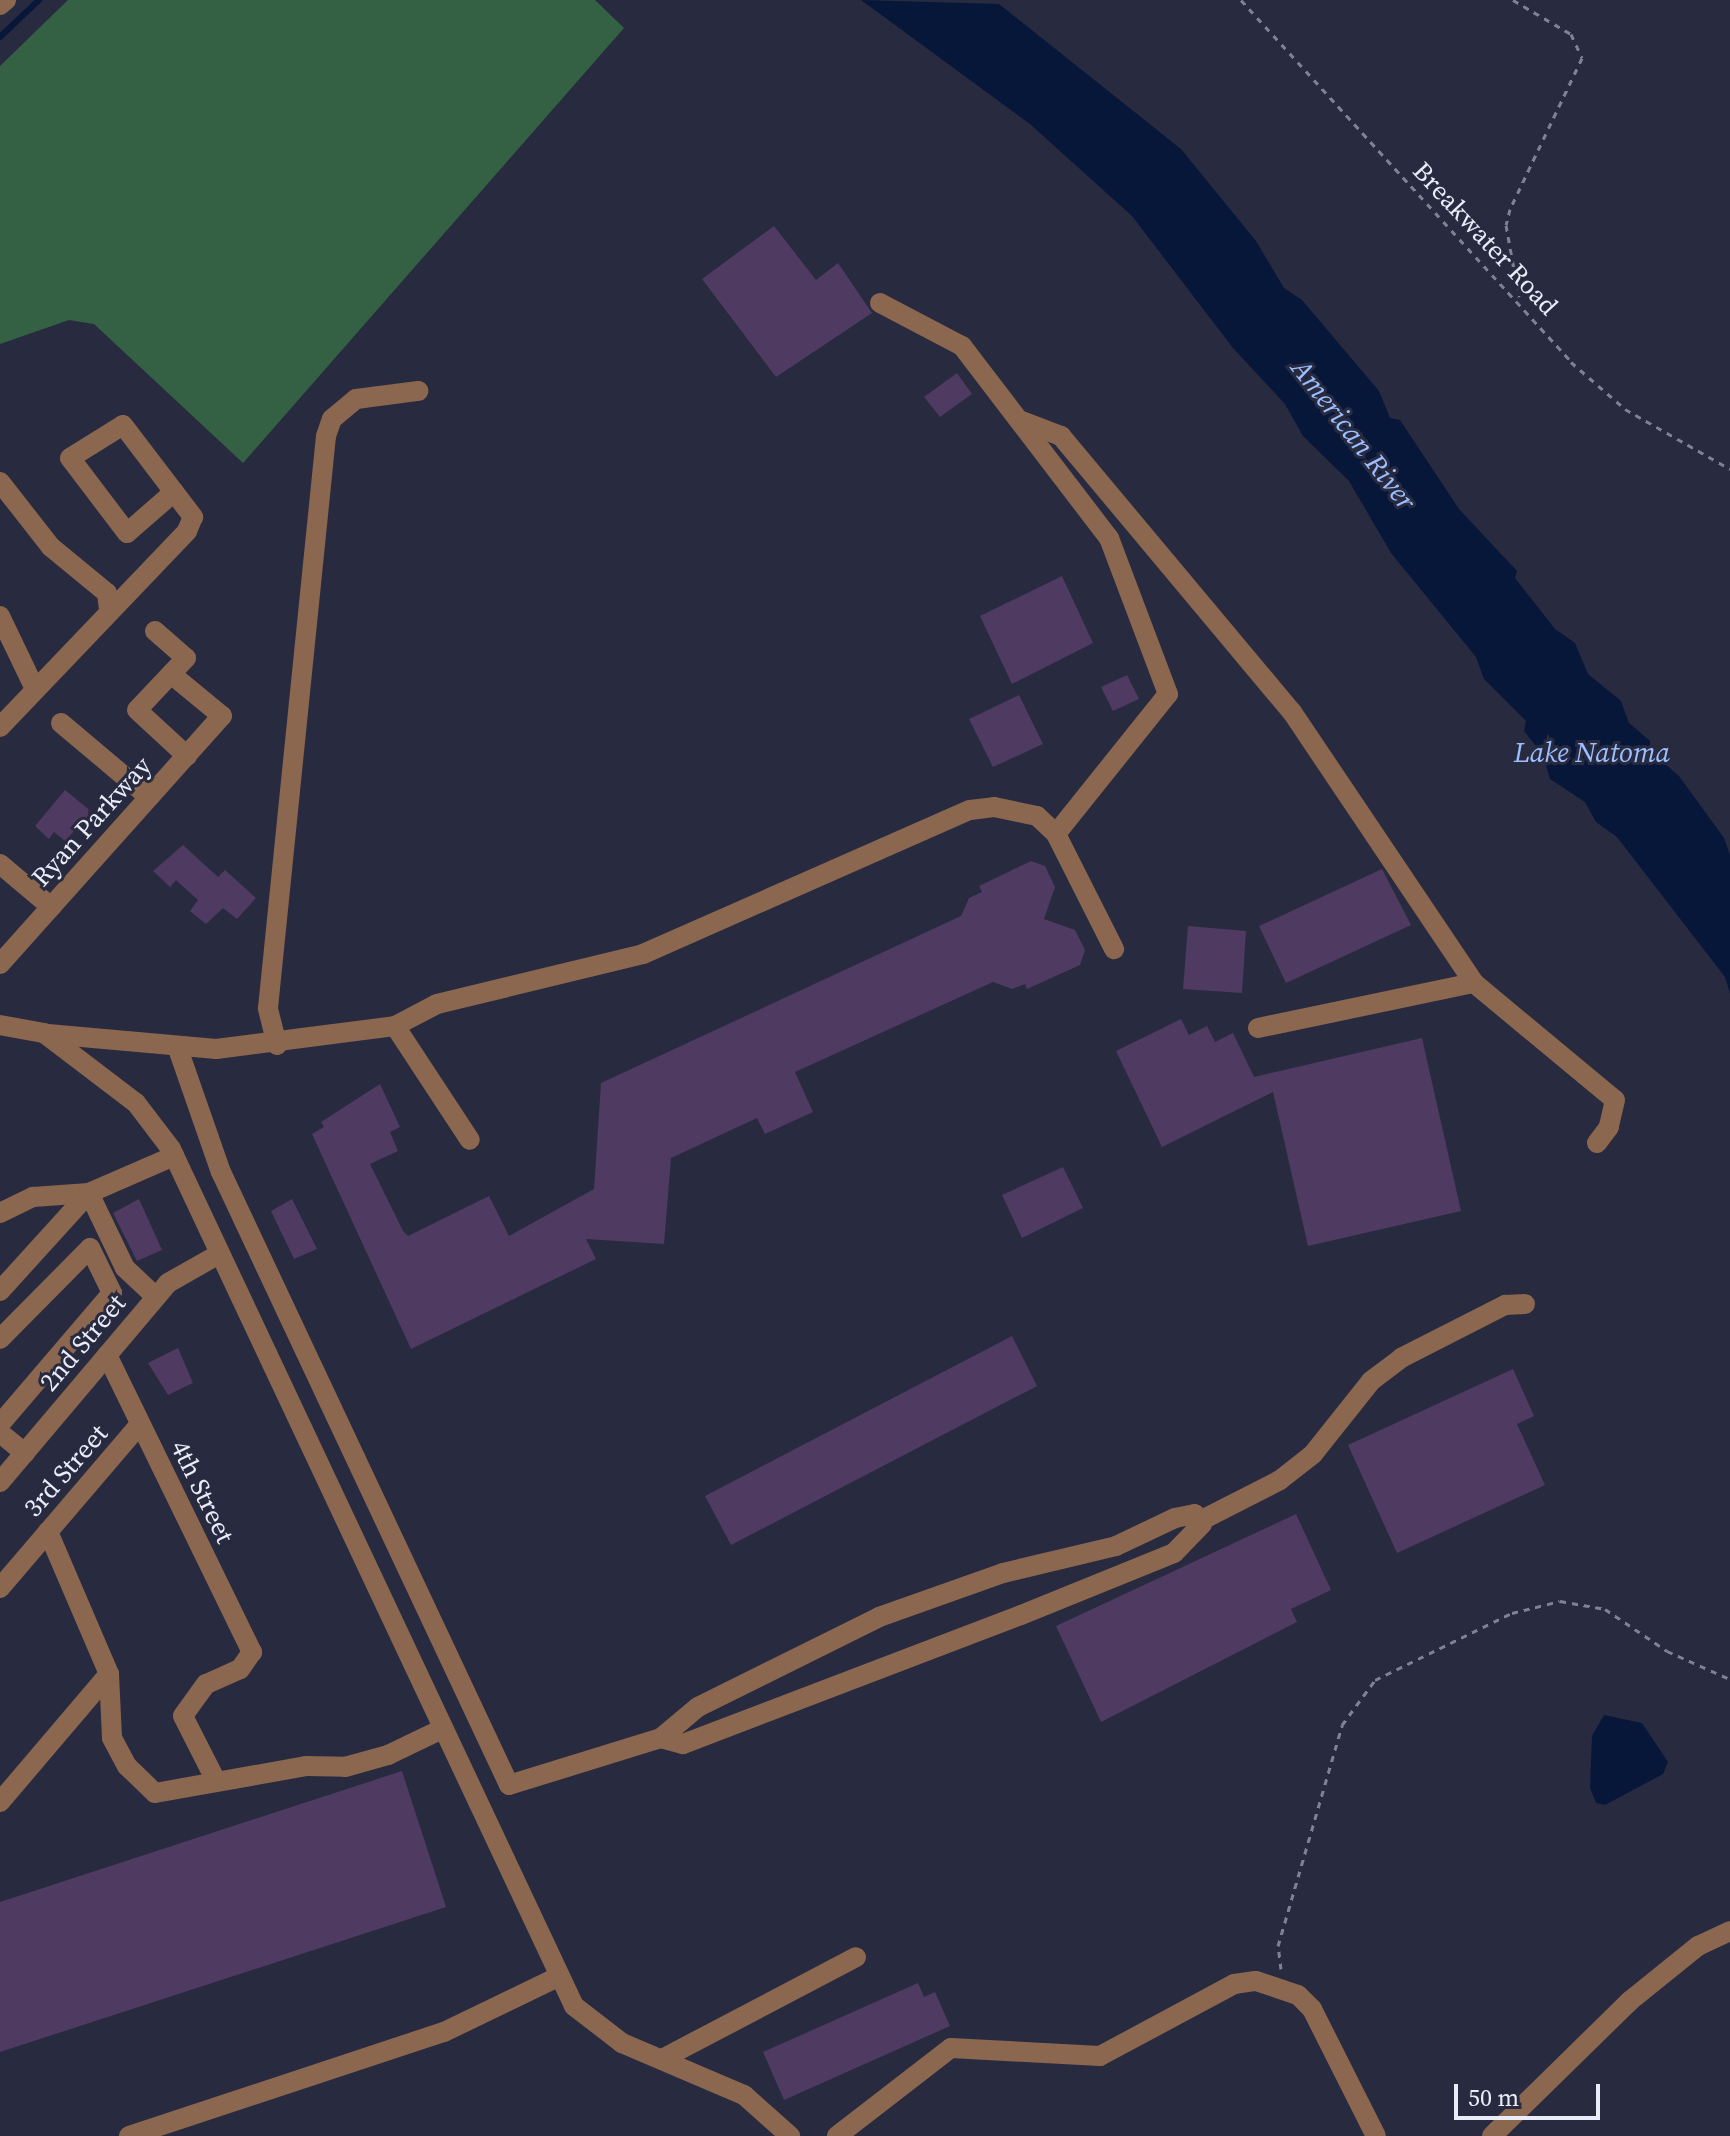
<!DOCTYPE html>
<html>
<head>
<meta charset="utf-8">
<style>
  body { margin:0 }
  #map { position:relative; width:1730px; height:2136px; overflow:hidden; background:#282a3f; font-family:"Source Serif 4",serif }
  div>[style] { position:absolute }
  .green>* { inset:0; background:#346144 }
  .water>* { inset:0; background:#071739 }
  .stream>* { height:6px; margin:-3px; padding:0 3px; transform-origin:3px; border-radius:3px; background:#071739 }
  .building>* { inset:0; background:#4f3a61 }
  .path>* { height:3px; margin-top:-1.5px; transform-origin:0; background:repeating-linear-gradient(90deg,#808294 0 6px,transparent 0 12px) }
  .minor>* { height:20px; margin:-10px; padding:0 10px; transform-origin:10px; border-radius:10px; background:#8a674e }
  span { translate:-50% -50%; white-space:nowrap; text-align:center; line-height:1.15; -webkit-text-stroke:6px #282a3f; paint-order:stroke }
  .street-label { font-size:26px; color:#eaecfa }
  .water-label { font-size:28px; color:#9cbfff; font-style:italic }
  .scale { position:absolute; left:1454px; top:2084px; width:146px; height:36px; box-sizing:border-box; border:4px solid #eaecfa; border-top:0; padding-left:10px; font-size:24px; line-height:28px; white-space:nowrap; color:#eaecfa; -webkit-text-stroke:6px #282a3f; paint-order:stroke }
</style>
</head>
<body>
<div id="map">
  <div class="green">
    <i style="clip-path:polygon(68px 0,595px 0,624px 28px,243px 463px,94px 324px,69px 320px,0 344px,0 66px)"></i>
  </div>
  <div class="water">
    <i style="clip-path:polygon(861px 0,999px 4px,1181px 149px,1256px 241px,1284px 288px,1302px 300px,1379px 391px,1390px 418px,1400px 420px,1459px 509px,1517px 571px,1515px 578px,1555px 629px,1575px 643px,1588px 674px,1621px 701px,1629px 723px,1650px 741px,1650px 751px,1679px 776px,1724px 838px,1730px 855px,1730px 993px,1725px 977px,1617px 837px,1596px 822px,1585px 802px,1550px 779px,1543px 755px,1524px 731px,1526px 721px,1484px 679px,1476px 657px,1391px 553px,1349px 481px,1303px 436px,1285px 404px,1233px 348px,1132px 216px,1030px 124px)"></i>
    <i style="clip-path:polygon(1604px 1715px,1642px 1723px,1668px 1762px,1663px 1774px,1605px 1805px,1596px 1803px,1590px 1788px,1592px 1736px)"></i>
  </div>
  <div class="stream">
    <i style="left:0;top:37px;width:54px;rotate:-43.5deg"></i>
  </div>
  <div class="building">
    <i style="clip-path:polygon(774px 226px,816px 280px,838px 263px,872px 313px,776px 377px,702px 279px)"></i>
    <i style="clip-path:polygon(957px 373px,972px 394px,940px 417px,924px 397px)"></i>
    <i style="clip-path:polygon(1062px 576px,1093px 643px,1012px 684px,980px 616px)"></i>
    <i style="clip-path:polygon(1127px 675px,1139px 699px,1113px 711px,1101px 687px)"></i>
    <i style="clip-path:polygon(1019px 695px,1043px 744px,993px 767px,969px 719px)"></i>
    <i style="clip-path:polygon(65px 790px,92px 812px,65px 841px,54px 832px,49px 839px,35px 826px)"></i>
    <i style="clip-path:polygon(183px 845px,218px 877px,225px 870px,256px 898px,237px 919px,223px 908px,206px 924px,190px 911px,198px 900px,176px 880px,170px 887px,153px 871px)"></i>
    <i style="clip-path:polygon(1031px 861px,1045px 866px,1055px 887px,1044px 919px,1075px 930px,1085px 950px,1080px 965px,1027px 989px,1025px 984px,1012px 989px,993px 982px,795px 1072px,813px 1112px,765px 1134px,757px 1118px,671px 1158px,664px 1244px,586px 1239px,596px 1259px,411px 1349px,312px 1134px,324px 1127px,321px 1122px,380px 1084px,400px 1127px,390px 1132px,398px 1151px,370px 1164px,403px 1231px,408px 1236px,489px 1196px,509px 1236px,594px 1189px,601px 1083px,961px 916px,969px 898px,982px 892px,979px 886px)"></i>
    <i style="clip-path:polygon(1382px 869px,1411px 925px,1286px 983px,1259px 926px)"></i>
    <i style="clip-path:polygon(1188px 926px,1246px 931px,1242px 993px,1183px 989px)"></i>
    <i style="clip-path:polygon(1181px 1019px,1189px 1035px,1207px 1026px,1215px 1042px,1233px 1033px,1254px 1077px,1422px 1038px,1461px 1211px,1308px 1246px,1273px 1092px,1162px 1147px,1116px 1051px)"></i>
    <i style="clip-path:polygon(1063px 1167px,1083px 1208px,1022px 1238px,1002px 1195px)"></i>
    <i style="clip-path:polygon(139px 1199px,162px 1250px,137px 1261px,113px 1213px)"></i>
    <i style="clip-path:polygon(292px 1199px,317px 1249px,294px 1259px,271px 1211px)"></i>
    <i style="clip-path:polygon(1012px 1336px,1037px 1386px,731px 1545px,705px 1496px)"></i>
    <i style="clip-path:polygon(178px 1348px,193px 1383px,168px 1395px,148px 1363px)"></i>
    <i style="clip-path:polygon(1513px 1369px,1534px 1416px,1517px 1424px,1545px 1485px,1397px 1553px,1348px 1445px)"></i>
    <i style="clip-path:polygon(1296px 1514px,1331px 1590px,1291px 1609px,1297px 1622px,1101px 1722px,1056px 1626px)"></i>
    <i style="clip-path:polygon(402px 1771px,446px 1907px,0 2052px,0 1902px)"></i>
    <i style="clip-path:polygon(918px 1983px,924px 1997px,935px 1992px,950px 2026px,784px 2100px,763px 2052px)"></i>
  </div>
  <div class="path">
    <i style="left:1241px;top:0;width:490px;rotate:47.6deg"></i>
    <i style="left:1571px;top:362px;width:72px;rotate:41deg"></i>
    <i style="left:1625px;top:409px;width:121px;rotate:29.7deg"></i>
    <i style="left:1513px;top:0;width:67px;rotate:30.4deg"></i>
    <i style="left:1571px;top:34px;width:26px;rotate:65deg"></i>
    <i style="left:1582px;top:58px;width:167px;rotate:115.5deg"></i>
    <i style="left:1510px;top:209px;width:16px;rotate:104deg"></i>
    <i style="left:1506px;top:225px;width:73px;rotate:79.8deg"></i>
    <i style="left:1281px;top:1969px;width:23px;rotate:-97deg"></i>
    <i style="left:1278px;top:1946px;width:230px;rotate:-73.8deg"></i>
    <i style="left:1342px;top:1725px;width:56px;rotate:-53.7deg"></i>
    <i style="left:1375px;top:1680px;width:153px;rotate:-26.1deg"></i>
    <i style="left:1512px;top:1613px;width:49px;rotate:-14deg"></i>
    <i style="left:1560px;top:1601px;width:46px;rotate:10.1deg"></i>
    <i style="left:1605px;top:1609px;width:75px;rotate:34.1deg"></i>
    <i style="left:1667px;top:1651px;width:69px;rotate:24deg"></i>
  </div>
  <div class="minor">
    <i style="left:0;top:5px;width:8px;rotate:-40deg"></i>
    <i style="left:880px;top:303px;width:93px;rotate:27.7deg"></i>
    <i style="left:962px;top:346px;width:242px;rotate:52.6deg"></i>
    <i style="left:1109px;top:538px;width:167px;rotate:69.3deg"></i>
    <i style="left:1168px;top:694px;width:179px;rotate:128.7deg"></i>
    <i style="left:1022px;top:421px;width:42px;rotate:21deg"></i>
    <i style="left:1061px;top:436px;width:360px;rotate:50.1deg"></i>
    <i style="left:1292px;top:712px;width:326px;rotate:56.1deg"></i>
    <i style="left:1474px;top:983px;width:183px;rotate:39.7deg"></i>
    <i style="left:1615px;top:1100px;width:28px;rotate:103deg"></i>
    <i style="left:1609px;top:1127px;width:20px;rotate:127deg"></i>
    <i style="left:0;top:482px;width:83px;rotate:51.9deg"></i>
    <i style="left:51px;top:547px;width:72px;rotate:39.4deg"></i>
    <i style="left:107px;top:593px;width:16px;rotate:83deg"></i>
    <i style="left:174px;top:492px;width:62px;rotate:138.9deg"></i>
    <i style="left:127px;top:533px;width:94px;rotate:-127.2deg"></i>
    <i style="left:70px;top:458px;width:62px;rotate:-31.9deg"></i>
    <i style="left:123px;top:425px;width:116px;rotate:52.7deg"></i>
    <i style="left:0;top:616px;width:81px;rotate:64.4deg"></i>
    <i style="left:155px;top:631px;width:41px;rotate:41.1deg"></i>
    <i style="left:186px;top:658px;width:71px;rotate:133.3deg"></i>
    <i style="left:137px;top:710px;width:68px;rotate:42.6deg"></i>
    <i style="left:61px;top:723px;width:115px;rotate:40.1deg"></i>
    <i style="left:0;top:727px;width:271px;rotate:-46.3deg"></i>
    <i style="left:187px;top:531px;width:15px;rotate:-67deg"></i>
    <i style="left:0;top:864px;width:67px;rotate:40.1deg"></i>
    <i style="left:0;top:964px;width:333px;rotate:-48.2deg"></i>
    <i style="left:222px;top:716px;width:66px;rotate:-140.5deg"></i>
    <i style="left:0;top:1025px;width:45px;rotate:10.3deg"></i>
    <i style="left:44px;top:1033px;width:116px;rotate:37.3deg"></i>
    <i style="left:136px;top:1103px;width:58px;rotate:52.7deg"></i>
    <i style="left:171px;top:1149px;width:947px;rotate:64.81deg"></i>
    <i style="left:574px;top:2006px;width:61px;rotate:37.6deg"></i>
    <i style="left:622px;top:2043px;width:133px;rotate:23.1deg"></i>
    <i style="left:744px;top:2095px;width:62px;rotate:41.7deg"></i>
    <i style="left:395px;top:1026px;width:136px;rotate:56.7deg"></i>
    <i style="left:1258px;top:1028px;width:221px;rotate:-11.8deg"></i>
    <i style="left:48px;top:1034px;width:169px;rotate:5.1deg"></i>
    <i style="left:216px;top:1049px;width:180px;rotate:-7.3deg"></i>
    <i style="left:395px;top:1026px;width:47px;rotate:-27.6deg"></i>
    <i style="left:437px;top:1004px;width:212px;rotate:-13.6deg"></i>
    <i style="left:643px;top:954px;width:357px;rotate:-23.8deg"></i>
    <i style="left:970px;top:810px;width:24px;rotate:-7deg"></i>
    <i style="left:994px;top:807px;width:44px;rotate:11.8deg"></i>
    <i style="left:1037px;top:816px;width:26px;rotate:43deg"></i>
    <i style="left:1056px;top:834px;width:129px;rotate:63.2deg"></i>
    <i style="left:277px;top:1045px;width:38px;rotate:-104deg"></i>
    <i style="left:268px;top:1008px;width:575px;rotate:-84.21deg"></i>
    <i style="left:326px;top:436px;width:18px;rotate:-71deg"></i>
    <i style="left:332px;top:419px;width:31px;rotate:-40deg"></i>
    <i style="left:356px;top:399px;width:63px;rotate:-7.4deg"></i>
    <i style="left:177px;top:1046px;width:133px;rotate:70.8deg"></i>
    <i style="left:221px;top:1172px;width:677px;rotate:64.83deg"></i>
    <i style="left:509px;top:1785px;width:159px;rotate:-17.2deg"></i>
    <i style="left:661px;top:1738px;width:48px;rotate:-40deg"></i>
    <i style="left:698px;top:1707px;width:202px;rotate:-26.4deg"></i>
    <i style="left:879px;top:1617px;width:132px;rotate:-19.5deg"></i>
    <i style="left:1003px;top:1573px;width:116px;rotate:-13.4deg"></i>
    <i style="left:1116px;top:1546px;width:65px;rotate:-25.4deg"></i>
    <i style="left:1175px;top:1518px;width:20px;rotate:-11deg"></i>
    <i style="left:1195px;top:1514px;width:12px;rotate:55deg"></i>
    <i style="left:1202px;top:1524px;width:40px;rotate:134deg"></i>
    <i style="left:1174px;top:1553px;width:165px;rotate:157.9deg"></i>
    <i style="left:1021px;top:1615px;width:362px;rotate:159.1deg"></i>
    <i style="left:683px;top:1744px;width:23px;rotate:-165deg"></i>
    <i style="left:89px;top:1193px;width:83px;rotate:64.4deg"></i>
    <i style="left:125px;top:1268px;width:42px;rotate:43.1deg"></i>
    <i style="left:0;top:1213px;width:37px;rotate:-26deg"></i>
    <i style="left:33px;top:1197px;width:56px;rotate:-4.1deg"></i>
    <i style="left:0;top:1291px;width:132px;rotate:-47.8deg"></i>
    <i style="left:89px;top:1193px;width:93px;rotate:-23.5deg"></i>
    <i style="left:0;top:1339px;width:128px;rotate:-45.3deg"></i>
    <i style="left:90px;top:1248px;width:50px;rotate:63.9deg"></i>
    <i style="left:112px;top:1293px;width:172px;rotate:130.5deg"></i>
    <i style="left:107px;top:1355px;width:331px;rotate:64deg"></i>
    <i style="left:252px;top:1652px;width:21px;rotate:125deg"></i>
    <i style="left:240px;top:1669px;width:37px;rotate:156deg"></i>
    <i style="left:206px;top:1684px;width:39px;rotate:126deg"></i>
    <i style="left:183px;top:1716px;width:71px;rotate:63.1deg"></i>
    <i style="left:0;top:1433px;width:32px;rotate:39deg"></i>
    <i style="left:0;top:1482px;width:260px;rotate:-49.8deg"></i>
    <i style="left:168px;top:1283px;width:59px;rotate:-29.6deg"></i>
    <i style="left:1200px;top:1521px;width:90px;rotate:-27.1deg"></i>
    <i style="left:1280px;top:1480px;width:42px;rotate:-38.2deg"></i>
    <i style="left:1313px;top:1454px;width:93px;rotate:-51.5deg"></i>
    <i style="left:1371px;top:1381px;width:38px;rotate:-37deg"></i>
    <i style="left:1401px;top:1358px;width:117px;rotate:-27deg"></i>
    <i style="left:1505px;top:1305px;width:20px;rotate:-3deg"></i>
    <i style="left:0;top:1588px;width:216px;rotate:-49.5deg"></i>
    <i style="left:109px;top:1674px;width:64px;rotate:87.3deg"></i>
    <i style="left:112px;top:1738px;width:32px;rotate:62deg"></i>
    <i style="left:127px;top:1766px;width:39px;rotate:44deg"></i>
    <i style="left:155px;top:1793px;width:153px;rotate:-10.1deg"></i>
    <i style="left:306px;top:1766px;width:39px;rotate:1deg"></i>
    <i style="left:345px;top:1767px;width:45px;rotate:-15.6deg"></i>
    <i style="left:388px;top:1755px;width:60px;rotate:-25.7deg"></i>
    <i style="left:0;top:1802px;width:168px;rotate:-49.6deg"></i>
    <i style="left:109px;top:1674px;width:155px;rotate:-113.2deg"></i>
    <i style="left:662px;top:2059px;width:219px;rotate:-27.7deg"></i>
    <i style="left:129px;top:2136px;width:332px;rotate:-18.3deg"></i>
    <i style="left:444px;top:2032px;width:127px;rotate:-25.8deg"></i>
    <i style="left:837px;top:2136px;width:144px;rotate:-37.7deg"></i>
    <i style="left:951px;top:2048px;width:149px;rotate:3.1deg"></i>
    <i style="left:1100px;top:2056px;width:152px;rotate:-28.2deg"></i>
    <i style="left:1234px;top:1984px;width:22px;rotate:-8deg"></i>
    <i style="left:1256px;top:1981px;width:44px;rotate:18.4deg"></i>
    <i style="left:1298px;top:1995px;width:20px;rotate:45deg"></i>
    <i style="left:1312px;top:2009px;width:142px;rotate:63.3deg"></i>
    <i style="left:1492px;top:2136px;width:194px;rotate:-44.4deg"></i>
    <i style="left:1631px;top:2000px;width:86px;rotate:-38.9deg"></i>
    <i style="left:1698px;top:1946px;width:35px;rotate:-25deg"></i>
  </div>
  <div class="street-label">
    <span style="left:1485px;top:239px;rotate:47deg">Breakwater Road</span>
    <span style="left:92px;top:822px;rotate:-48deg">Ryan Parkway</span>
    <span style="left:83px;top:1343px;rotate:-50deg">2nd Street</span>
    <span style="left:66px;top:1471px;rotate:-49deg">3rd Street</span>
    <span style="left:202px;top:1492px;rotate:64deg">4th Street</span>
  </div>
  <div class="water-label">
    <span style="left:1354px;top:434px;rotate:52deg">American River</span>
    <span style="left:1592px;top:752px">Lake Natoma</span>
  </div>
  <div class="scale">50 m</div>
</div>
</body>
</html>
